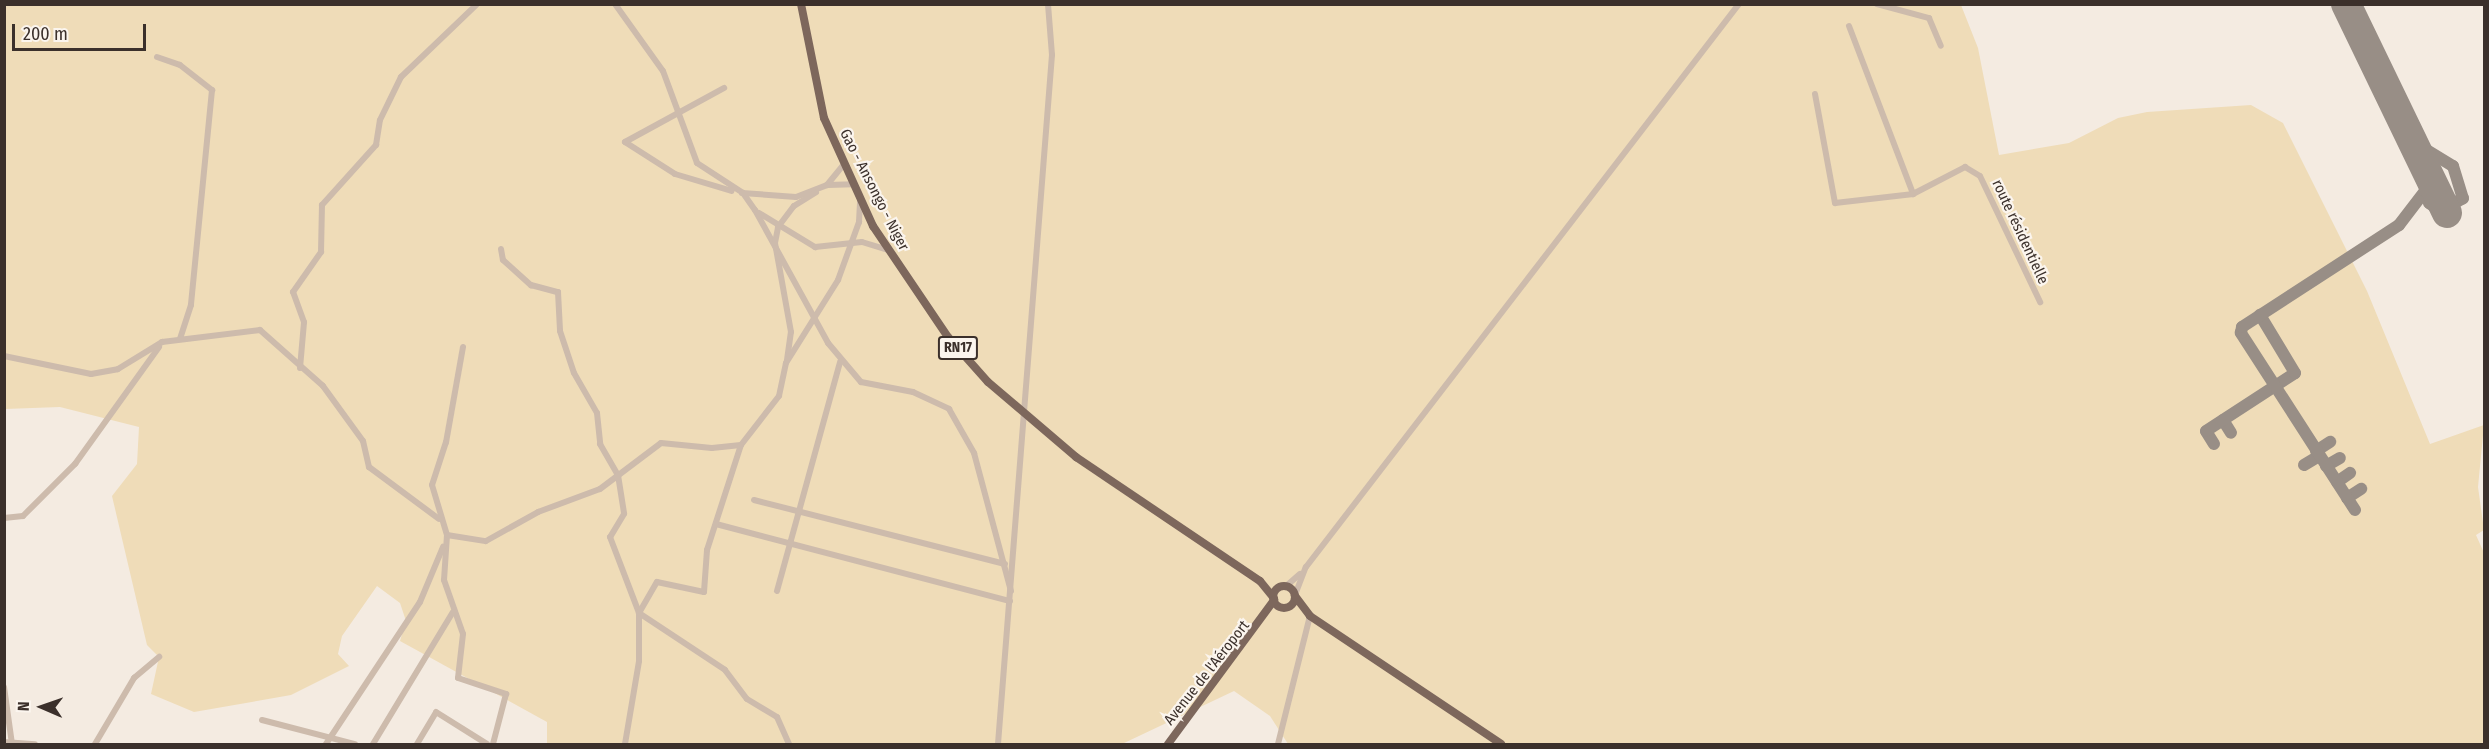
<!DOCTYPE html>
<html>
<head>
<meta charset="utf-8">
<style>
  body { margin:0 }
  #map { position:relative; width:2489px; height:749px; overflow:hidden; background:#f4ebe1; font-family:"Fira Sans Condensed",sans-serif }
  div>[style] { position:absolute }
  .sand>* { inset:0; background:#efdcb8 }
  .taxiway>* { height:12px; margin:-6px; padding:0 6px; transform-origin:6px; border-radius:6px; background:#988e86 }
  .runway>* { height:30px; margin:-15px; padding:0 15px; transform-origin:15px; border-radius:15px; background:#988e86 }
  .minor>* { height:6px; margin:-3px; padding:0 3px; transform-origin:3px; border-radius:3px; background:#cdbbac }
  .major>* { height:8px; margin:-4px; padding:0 4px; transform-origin:4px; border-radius:4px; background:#7d675c }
  .major>.ring { margin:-4px; padding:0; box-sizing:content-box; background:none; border:8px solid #7d675c; border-radius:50% }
  span { translate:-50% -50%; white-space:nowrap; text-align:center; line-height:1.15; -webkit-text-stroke:4.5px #fbf5ee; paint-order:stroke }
  .shield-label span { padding:2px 4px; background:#fbf5ee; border:2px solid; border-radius:4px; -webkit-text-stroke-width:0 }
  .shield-label { font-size:14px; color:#3b302b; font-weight:700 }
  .street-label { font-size:15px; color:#3b302b }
  .frame { position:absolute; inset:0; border:6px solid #3b302b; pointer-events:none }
  .north { position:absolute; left:12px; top:677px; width:60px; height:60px; -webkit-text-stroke:4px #fbf5ee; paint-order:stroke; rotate:272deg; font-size:16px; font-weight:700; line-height:24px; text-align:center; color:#3b302b }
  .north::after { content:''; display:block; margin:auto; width:21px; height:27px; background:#3b302b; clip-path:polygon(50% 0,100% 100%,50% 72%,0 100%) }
  .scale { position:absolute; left:12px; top:24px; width:134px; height:27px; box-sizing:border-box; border:3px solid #3b302b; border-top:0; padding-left:8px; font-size:18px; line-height:21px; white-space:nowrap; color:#3b302b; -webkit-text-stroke:4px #fbf5ee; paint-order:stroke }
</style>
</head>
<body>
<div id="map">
  <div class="sand">
    <i style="clip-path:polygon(4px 5px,1961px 5px,1978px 48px,1999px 155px,2069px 143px,2118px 118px,2147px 112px,2251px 105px,2283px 123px,2367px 291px,2430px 444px,2484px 425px,2478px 487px,2484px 530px,2476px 535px,2484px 553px,2484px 744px,1288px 744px,1270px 716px,1234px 691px,1122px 744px,547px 744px,547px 722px,400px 641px,406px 621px,400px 603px,377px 586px,342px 636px,338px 654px,349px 666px,291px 695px,194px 712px,151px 694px,159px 657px,147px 645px,112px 496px,137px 464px,139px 427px,60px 407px,5px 409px)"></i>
  </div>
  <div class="taxiway">
    <i style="left:2412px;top:141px;width:48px;rotate:31.4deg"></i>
    <i style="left:2453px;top:166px;width:34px;rotate:73deg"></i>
    <i style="left:2463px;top:198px;width:26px;rotate:149deg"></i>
    <i style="left:2441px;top:211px;width:14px;rotate:-146deg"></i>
    <i style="left:2429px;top:203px;width:18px;rotate:-99deg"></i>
    <i style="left:2223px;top:420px;width:15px;rotate:58deg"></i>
    <i style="left:2214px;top:444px;width:15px;rotate:-122deg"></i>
    <i style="left:2206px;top:431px;width:106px;rotate:-33.1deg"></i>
    <i style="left:2295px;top:373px;width:68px;rotate:-121.1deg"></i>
    <i style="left:2316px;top:451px;width:17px;rotate:-33deg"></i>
    <i style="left:2304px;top:465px;width:17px;rotate:-31deg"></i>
    <i style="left:2326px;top:466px;width:16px;rotate:-30deg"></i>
    <i style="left:2337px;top:482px;width:16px;rotate:-35deg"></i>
    <i style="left:2347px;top:498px;width:17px;rotate:-33deg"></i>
    <i style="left:2355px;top:510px;width:211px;rotate:-122.8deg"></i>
    <i style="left:2241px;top:333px;width:6px;rotate:-81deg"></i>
    <i style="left:2242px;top:327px;width:187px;rotate:-33deg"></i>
    <i style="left:2399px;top:225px;width:43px;rotate:-52.6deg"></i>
    <i style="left:2425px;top:191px;width:26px;rotate:-92deg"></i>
  </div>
  <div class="runway">
    <i style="left:2346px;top:4px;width:232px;rotate:64.2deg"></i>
  </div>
  <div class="minor">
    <i style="left:615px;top:4px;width:82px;rotate:54.4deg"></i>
    <i style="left:663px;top:71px;width:98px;rotate:69.7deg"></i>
    <i style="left:697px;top:163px;width:55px;rotate:33.1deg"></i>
    <i style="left:743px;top:193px;width:21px;rotate:55deg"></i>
    <i style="left:755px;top:210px;width:152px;rotate:61.2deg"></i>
    <i style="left:828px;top:343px;width:51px;rotate:49.8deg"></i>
    <i style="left:861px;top:382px;width:53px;rotate:10.9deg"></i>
    <i style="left:913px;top:392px;width:40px;rotate:25deg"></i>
    <i style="left:949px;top:409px;width:51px;rotate:60.4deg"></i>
    <i style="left:974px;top:453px;width:143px;rotate:75deg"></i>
    <i style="left:1877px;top:4px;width:54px;rotate:15.1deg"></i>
    <i style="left:1929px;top:18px;width:30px;rotate:67deg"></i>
    <i style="left:1849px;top:26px;width:180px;rotate:69.1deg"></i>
    <i style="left:1913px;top:194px;width:59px;rotate:-27.4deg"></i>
    <i style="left:1965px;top:167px;width:17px;rotate:31deg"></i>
    <i style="left:1980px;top:176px;width:140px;rotate:64.5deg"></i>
    <i style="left:157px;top:57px;width:24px;rotate:19deg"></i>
    <i style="left:180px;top:65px;width:41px;rotate:38deg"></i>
    <i style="left:212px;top:90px;width:216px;rotate:95.6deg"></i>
    <i style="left:191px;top:305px;width:35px;rotate:108deg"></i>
    <i style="left:1815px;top:94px;width:111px;rotate:79.6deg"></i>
    <i style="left:1835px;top:203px;width:79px;rotate:-6.6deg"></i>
    <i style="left:625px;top:142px;width:59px;rotate:32.6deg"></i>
    <i style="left:675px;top:174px;width:59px;rotate:16.6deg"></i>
    <i style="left:625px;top:142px;width:113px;rotate:-28.6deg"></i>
    <i style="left:828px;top:185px;width:25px;rotate:-2deg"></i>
    <i style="left:742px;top:193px;width:54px;rotate:4.2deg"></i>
    <i style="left:796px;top:197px;width:33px;rotate:-21deg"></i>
    <i style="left:827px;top:185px;width:27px;rotate:-51deg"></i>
    <i style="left:759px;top:213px;width:66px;rotate:31.3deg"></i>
    <i style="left:815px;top:247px;width:47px;rotate:-6.1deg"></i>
    <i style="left:862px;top:242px;width:27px;rotate:17deg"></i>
    <i style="left:501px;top:249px;width:11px;rotate:80deg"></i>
    <i style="left:503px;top:260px;width:38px;rotate:42deg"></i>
    <i style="left:531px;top:285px;width:28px;rotate:15deg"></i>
    <i style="left:558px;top:292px;width:39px;rotate:87deg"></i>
    <i style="left:560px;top:331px;width:44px;rotate:71.6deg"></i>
    <i style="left:574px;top:373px;width:46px;rotate:60.1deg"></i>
    <i style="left:597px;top:413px;width:31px;rotate:84deg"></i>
    <i style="left:600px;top:444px;width:36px;rotate:60deg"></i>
    <i style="left:618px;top:475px;width:39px;rotate:81deg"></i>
    <i style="left:624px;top:514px;width:27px;rotate:121deg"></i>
    <i style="left:610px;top:537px;width:81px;rotate:69.1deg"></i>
    <i style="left:639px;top:613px;width:103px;rotate:33.5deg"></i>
    <i style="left:725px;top:670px;width:36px;rotate:53deg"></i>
    <i style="left:747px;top:699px;width:35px;rotate:31deg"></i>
    <i style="left:777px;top:717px;width:30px;rotate:66deg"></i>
    <i style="left:463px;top:347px;width:97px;rotate:100.1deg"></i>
    <i style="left:446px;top:442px;width:45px;rotate:108deg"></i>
    <i style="left:432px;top:485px;width:52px;rotate:73.3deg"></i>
    <i style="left:447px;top:535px;width:45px;rotate:93.8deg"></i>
    <i style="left:444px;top:580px;width:57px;rotate:70.6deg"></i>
    <i style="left:463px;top:634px;width:44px;rotate:96.5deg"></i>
    <i style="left:458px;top:678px;width:51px;rotate:18.4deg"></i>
    <i style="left:506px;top:694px;width:52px;rotate:104.6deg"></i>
    <i style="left:4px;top:356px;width:89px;rotate:11.7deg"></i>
    <i style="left:91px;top:374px;width:27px;rotate:-10deg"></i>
    <i style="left:118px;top:369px;width:52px;rotate:-31.5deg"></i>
    <i style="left:162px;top:342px;width:99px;rotate:-7deg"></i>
    <i style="left:260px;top:330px;width:84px;rotate:41.6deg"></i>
    <i style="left:323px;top:386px;width:68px;rotate:54deg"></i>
    <i style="left:363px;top:441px;width:27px;rotate:77deg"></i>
    <i style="left:369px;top:467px;width:87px;rotate:36.6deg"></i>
    <i style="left:787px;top:360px;width:28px;rotate:-82deg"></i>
    <i style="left:791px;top:332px;width:90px;rotate:-100.2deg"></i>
    <i style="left:775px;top:243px;width:16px;rotate:-79deg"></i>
    <i style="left:778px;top:227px;width:26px;rotate:-53deg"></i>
    <i style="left:794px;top:206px;width:26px;rotate:-32deg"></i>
    <i style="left:300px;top:368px;width:46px;rotate:-85deg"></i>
    <i style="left:304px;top:322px;width:32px;rotate:-110deg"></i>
    <i style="left:293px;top:292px;width:49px;rotate:-55deg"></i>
    <i style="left:321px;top:252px;width:47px;rotate:-88.8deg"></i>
    <i style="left:322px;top:205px;width:81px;rotate:-48deg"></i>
    <i style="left:376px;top:145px;width:25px;rotate:-81deg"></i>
    <i style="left:380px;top:120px;width:48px;rotate:-64deg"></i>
    <i style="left:401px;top:77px;width:105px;rotate:-43.8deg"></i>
    <i style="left:754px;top:500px;width:259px;rotate:14.3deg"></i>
    <i style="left:4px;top:518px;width:19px;rotate:-6deg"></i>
    <i style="left:23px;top:516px;width:74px;rotate:-45deg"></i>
    <i style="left:75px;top:464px;width:144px;rotate:-54.3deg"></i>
    <i style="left:716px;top:524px;width:304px;rotate:14.7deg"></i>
    <i style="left:447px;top:535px;width:39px;rotate:9deg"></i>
    <i style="left:486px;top:541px;width:60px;rotate:-29.1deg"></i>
    <i style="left:538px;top:512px;width:66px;rotate:-20.4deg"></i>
    <i style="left:600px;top:489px;width:76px;rotate:-37deg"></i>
    <i style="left:661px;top:443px;width:51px;rotate:5.6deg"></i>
    <i style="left:712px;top:448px;width:29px;rotate:-6deg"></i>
    <i style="left:741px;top:445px;width:62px;rotate:-52.2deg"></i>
    <i style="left:779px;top:396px;width:34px;rotate:-78deg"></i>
    <i style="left:786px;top:363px;width:98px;rotate:-57.9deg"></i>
    <i style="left:838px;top:280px;width:62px;rotate:-70.1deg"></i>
    <i style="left:859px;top:222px;width:21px;rotate:-87deg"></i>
    <i style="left:1285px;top:587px;width:20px;rotate:-41deg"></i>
    <i style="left:777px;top:591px;width:238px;rotate:-74.6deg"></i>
    <i style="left:1295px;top:595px;width:30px;rotate:-69deg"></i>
    <i style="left:1306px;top:567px;width:710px;rotate:-52.44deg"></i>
    <i style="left:4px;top:687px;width:58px;rotate:82deg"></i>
    <i style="left:262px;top:720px;width:96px;rotate:14.5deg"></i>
    <i style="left:4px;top:742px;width:31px;rotate:4deg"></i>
    <i style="left:95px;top:744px;width:77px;rotate:-59.4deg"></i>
    <i style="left:134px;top:678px;width:33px;rotate:-40deg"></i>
    <i style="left:326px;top:744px;width:170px;rotate:-56.5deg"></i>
    <i style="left:420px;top:602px;width:60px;rotate:-67.3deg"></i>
    <i style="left:373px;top:744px;width:154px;rotate:-58.8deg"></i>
    <i style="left:417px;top:744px;width:37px;rotate:-59deg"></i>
    <i style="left:436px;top:712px;width:60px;rotate:32.1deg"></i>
    <i style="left:625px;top:744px;width:84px;rotate:-80.4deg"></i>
    <i style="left:639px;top:661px;width:48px;rotate:-90deg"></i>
    <i style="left:639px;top:613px;width:36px;rotate:-60deg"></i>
    <i style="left:657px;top:582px;width:48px;rotate:12deg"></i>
    <i style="left:704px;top:592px;width:42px;rotate:-85.9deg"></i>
    <i style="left:707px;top:550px;width:110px;rotate:-72.1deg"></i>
    <i style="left:998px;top:744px;width:691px;rotate:-85.52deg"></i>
    <i style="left:1052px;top:55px;width:51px;rotate:-94.5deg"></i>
    <i style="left:1278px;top:744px;width:132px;rotate:-76deg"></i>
  </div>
  <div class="major">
    <i style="left:801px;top:4px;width:116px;rotate:78.6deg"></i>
    <i style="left:824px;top:118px;width:119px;rotate:65.6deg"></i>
    <i style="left:873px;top:226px;width:134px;rotate:56deg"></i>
    <i style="left:948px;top:337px;width:60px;rotate:48.4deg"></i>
    <i style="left:988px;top:382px;width:116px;rotate:40.4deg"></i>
    <i style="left:1076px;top:457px;width:222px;rotate:34deg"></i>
    <i style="left:1260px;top:581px;width:22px;rotate:51deg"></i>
    <i class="ring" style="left:1273px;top:586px;width:14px;height:14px"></i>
    <i style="left:1295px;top:596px;width:25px;rotate:53deg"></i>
    <i style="left:1310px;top:616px;width:230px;rotate:33.8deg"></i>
    <i style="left:1168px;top:744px;width:179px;rotate:-53.6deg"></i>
  </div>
  <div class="shield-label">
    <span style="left:958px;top:348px">RN17</span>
  </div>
  <div class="street-label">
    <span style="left:874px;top:190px;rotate:63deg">Gao - Ansongo - Niger</span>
    <span style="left:2020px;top:232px;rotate:65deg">route résidentielle</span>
    <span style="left:1207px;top:673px;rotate:-52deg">Avenue de l'Aéroport</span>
  </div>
  <div class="frame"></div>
  <div class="north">N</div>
  <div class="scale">200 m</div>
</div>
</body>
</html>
